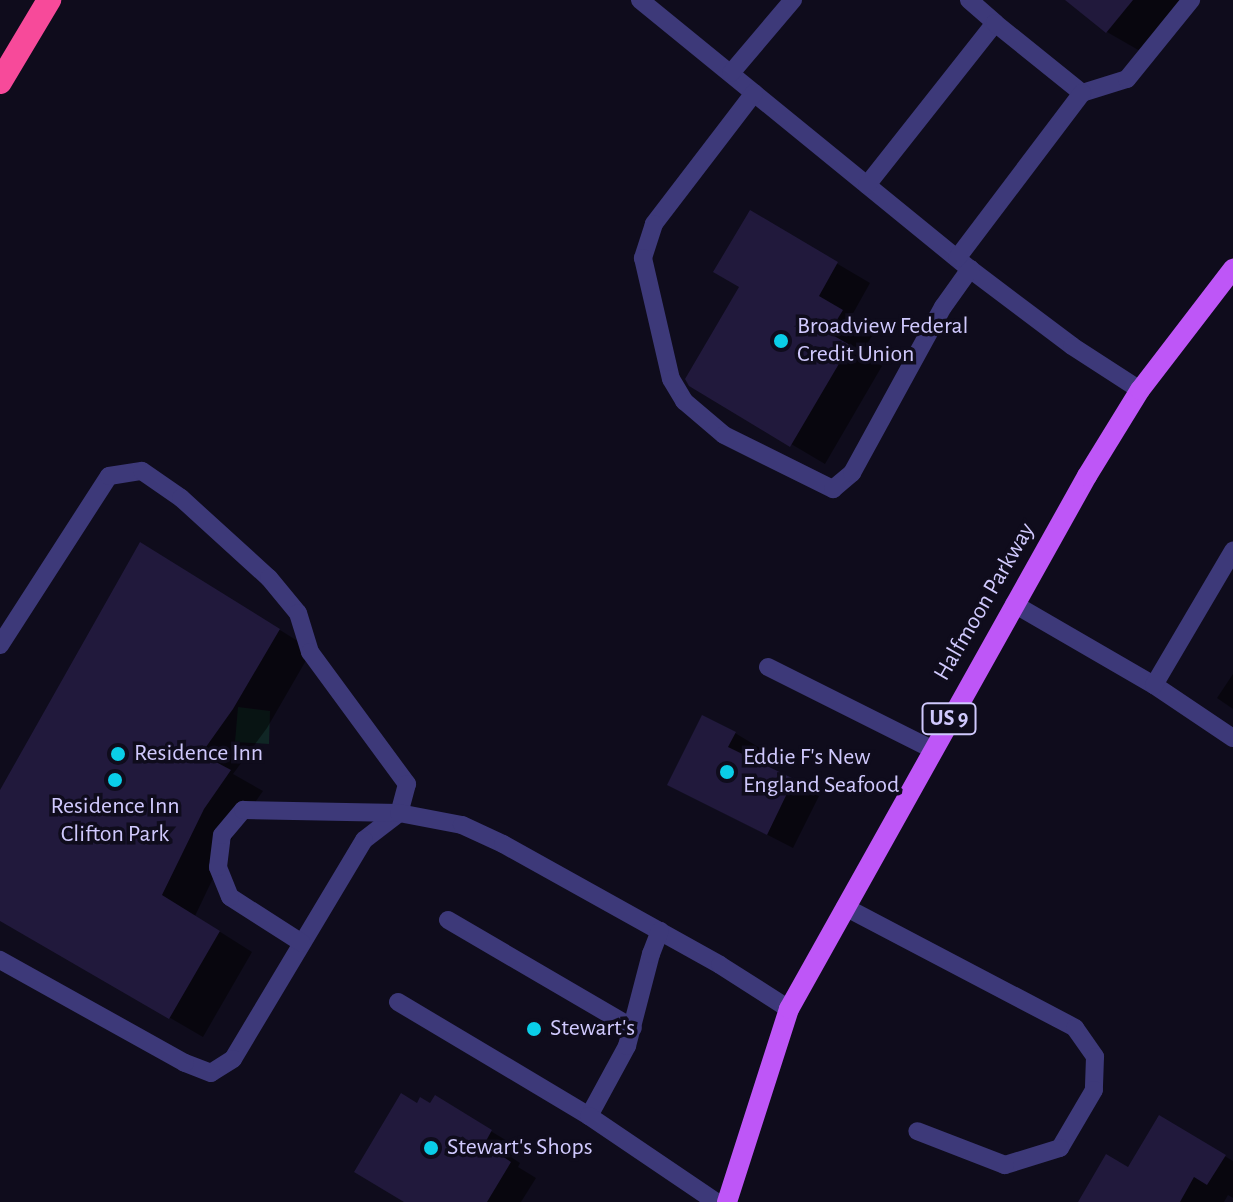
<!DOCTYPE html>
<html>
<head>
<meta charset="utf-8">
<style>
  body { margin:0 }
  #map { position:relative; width:1233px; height:1202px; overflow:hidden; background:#0f0c1c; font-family:"Alegreya Sans",sans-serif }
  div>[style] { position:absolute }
  .green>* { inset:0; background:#102625 }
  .shadow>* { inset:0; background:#0007 }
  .building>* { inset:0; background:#21193c }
  .lane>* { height:18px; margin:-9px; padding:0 9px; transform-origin:9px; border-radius:9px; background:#3d3979 }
  .primary>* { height:20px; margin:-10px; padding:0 10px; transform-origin:10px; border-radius:10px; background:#be56f7 }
  .highway>* { height:24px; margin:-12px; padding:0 12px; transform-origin:12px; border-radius:12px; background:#f74a9a }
  .dots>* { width:22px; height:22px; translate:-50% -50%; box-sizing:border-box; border:4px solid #0f0c1c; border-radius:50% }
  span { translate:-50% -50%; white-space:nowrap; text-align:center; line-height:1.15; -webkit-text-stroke:7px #0f0c1c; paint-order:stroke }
  .shield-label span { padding:2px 6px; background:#0f0c1c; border:2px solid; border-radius:6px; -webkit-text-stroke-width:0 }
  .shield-label { font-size:22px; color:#d0c9fd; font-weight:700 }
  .poi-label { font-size:24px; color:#d0c9fd }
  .left { translate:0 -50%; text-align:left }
  .street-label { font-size:24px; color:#d0c9fd }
</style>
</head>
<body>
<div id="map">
  <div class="green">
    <i style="clip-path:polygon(238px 707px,270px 711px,269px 744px,235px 742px)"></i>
  </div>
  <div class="shadow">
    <i style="clip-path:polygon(1068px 0,1182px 0,1140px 51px,1107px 32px)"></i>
    <i style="clip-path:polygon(751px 213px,870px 283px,851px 317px,875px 331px,861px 354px,882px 366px,825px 464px,690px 384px,742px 286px)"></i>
    <i style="clip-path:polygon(174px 564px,312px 650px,267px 728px,233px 774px,263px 791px,237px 828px,195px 916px,252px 952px,203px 1037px,0 919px,0 794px)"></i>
    <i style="clip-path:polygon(1233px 674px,1233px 709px,1217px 698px)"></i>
    <i style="clip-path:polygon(735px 733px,760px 748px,754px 761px,819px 796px,793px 848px,670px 785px)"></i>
    <i style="clip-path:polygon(418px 1105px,461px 1113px,517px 1147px,511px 1157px,520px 1163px,518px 1167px,536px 1178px,521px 1202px,408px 1202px)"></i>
    <i style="clip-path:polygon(1159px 1117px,1233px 1161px,1233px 1198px,1228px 1195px,1224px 1202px,1080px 1202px,1129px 1169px)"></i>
  </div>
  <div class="building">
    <i style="clip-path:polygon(1065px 0,1133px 0,1106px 33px)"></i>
    <i style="clip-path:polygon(750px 210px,838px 262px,819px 296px,843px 310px,829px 333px,850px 345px,790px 447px,689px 386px,685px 379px,739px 287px,713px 272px)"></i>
    <i style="clip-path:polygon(140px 542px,280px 629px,233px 709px,201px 754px,231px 770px,204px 809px,162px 895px,220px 931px,169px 1019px,0 921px,0 790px)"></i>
    <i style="clip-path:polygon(702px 715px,736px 732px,728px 747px,794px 779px,767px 835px,667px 785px)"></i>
    <i style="clip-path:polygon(401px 1093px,417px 1103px,420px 1097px,430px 1103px,435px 1095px,492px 1130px,486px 1141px,495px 1146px,493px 1150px,511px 1162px,487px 1202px,404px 1202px,354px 1172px)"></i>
    <i style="clip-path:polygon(1159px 1115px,1226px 1155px,1207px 1185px,1194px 1177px,1180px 1202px,1078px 1202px,1106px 1154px,1128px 1167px)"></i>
  </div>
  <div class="lane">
    <i style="left:640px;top:0;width:426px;rotate:39.2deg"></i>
    <i style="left:970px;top:269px;width:128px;rotate:37deg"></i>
    <i style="left:1072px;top:346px;width:81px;rotate:32.9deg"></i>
    <i style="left:969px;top:0;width:35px;rotate:41deg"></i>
    <i style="left:731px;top:73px;width:96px;rotate:-49.7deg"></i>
    <i style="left:754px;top:93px;width:165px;rotate:127.4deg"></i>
    <i style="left:654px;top:224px;width:36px;rotate:108deg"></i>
    <i style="left:643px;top:258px;width:124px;rotate:77deg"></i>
    <i style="left:671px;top:379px;width:26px;rotate:59deg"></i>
    <i style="left:684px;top:401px;width:52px;rotate:40.4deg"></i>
    <i style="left:724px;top:435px;width:122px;rotate:26.4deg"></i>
    <i style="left:833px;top:489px;width:25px;rotate:-40deg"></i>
    <i style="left:852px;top:473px;width:189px;rotate:-61.3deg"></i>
    <i style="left:943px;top:307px;width:47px;rotate:-54.6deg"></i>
    <i style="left:1082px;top:93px;width:47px;rotate:-17.3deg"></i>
    <i style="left:1127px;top:79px;width:102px;rotate:-51deg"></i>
    <i style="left:867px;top:185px;width:206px;rotate:-51.7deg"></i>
    <i style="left:995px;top:23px;width:112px;rotate:38.8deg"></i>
    <i style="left:1082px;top:93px;width:207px;rotate:127.1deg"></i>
    <i style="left:1014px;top:604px;width:162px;rotate:30.1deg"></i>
    <i style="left:1154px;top:685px;width:95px;rotate:33.9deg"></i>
    <i style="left:0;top:645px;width:201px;rotate:-57.2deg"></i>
    <i style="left:109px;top:476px;width:33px;rotate:-9deg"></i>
    <i style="left:142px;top:471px;width:47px;rotate:34.7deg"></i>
    <i style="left:181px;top:498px;width:119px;rotate:42.3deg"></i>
    <i style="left:269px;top:578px;width:45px;rotate:50.4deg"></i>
    <i style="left:298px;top:613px;width:41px;rotate:72.9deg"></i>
    <i style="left:310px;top:652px;width:164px;rotate:53.7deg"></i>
    <i style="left:407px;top:784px;width:30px;rotate:105deg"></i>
    <i style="left:399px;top:813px;width:44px;rotate:142.4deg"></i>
    <i style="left:364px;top:840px;width:255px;rotate:120.9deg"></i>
    <i style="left:233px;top:1059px;width:26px;rotate:148deg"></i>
    <i style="left:211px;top:1073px;width:28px;rotate:-159deg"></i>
    <i style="left:185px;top:1063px;width:212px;rotate:-150.9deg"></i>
    <i style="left:768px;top:667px;width:183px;rotate:26.6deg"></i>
    <i style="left:1154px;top:685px;width:156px;rotate:-59.5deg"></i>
    <i style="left:845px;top:907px;width:260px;rotate:27.7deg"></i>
    <i style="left:1075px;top:1028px;width:35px;rotate:55deg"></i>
    <i style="left:1095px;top:1057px;width:33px;rotate:92deg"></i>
    <i style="left:1094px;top:1090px;width:67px;rotate:120.4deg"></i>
    <i style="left:1060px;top:1148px;width:58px;rotate:162.8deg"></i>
    <i style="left:1005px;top:1165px;width:94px;rotate:-158.9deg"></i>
    <i style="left:448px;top:920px;width:214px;rotate:30.3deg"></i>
    <i style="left:302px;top:943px;width:85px;rotate:-147.4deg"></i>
    <i style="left:230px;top:897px;width:32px;rotate:-112deg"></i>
    <i style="left:218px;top:867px;width:32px;rotate:-83deg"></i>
    <i style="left:222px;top:835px;width:33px;rotate:-50deg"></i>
    <i style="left:243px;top:810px;width:156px;rotate:1.1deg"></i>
    <i style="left:399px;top:813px;width:64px;rotate:10.8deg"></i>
    <i style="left:462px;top:825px;width:45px;rotate:24.9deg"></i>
    <i style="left:503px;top:844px;width:248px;rotate:29.1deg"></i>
    <i style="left:720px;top:965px;width:82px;rotate:32.5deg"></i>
    <i style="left:398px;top:1002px;width:222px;rotate:30.8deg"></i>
    <i style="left:589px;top:1116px;width:80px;rotate:-61.5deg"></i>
    <i style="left:627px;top:1046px;width:95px;rotate:-75.4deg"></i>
    <i style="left:651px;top:954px;width:25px;rotate:-69deg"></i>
    <i style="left:589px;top:1116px;width:153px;rotate:34.1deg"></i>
  </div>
  <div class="primary">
    <i style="left:727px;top:1202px;width:203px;rotate:-72.2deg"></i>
    <i style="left:789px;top:1009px;width:611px;rotate:-60.79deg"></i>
    <i style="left:1087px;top:476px;width:101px;rotate:-58.4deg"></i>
    <i style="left:1140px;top:390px;width:153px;rotate:-52.5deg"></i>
  </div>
  <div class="highway">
    <i style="left:0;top:82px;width:96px;rotate:-59.1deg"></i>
  </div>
  <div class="dots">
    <i style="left:781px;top:341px;background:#0acee8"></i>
    <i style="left:118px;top:754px;background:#0acee8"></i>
    <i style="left:727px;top:772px;background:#0acee8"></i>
    <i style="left:115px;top:780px;background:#0acee8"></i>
    <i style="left:534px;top:1029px;background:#0acee8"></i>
    <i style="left:431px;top:1148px;background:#0acee8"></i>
  </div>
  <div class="shield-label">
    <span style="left:949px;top:719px">US 9</span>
  </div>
  <div class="poi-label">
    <span class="left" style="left:797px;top:341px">Broadview Federal<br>Credit Union</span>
    <span class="left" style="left:134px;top:754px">Residence Inn</span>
    <span class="left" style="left:743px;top:772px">Eddie F's New<br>England Seafood</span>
    <span style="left:115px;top:821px">Residence Inn<br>Clifton Park</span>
    <span class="left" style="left:550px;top:1029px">Stewart's</span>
    <span class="left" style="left:447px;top:1148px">Stewart's Shops</span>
  </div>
  <div class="street-label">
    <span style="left:985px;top:602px;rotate:-60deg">Halfmoon Parkway</span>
  </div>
</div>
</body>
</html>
